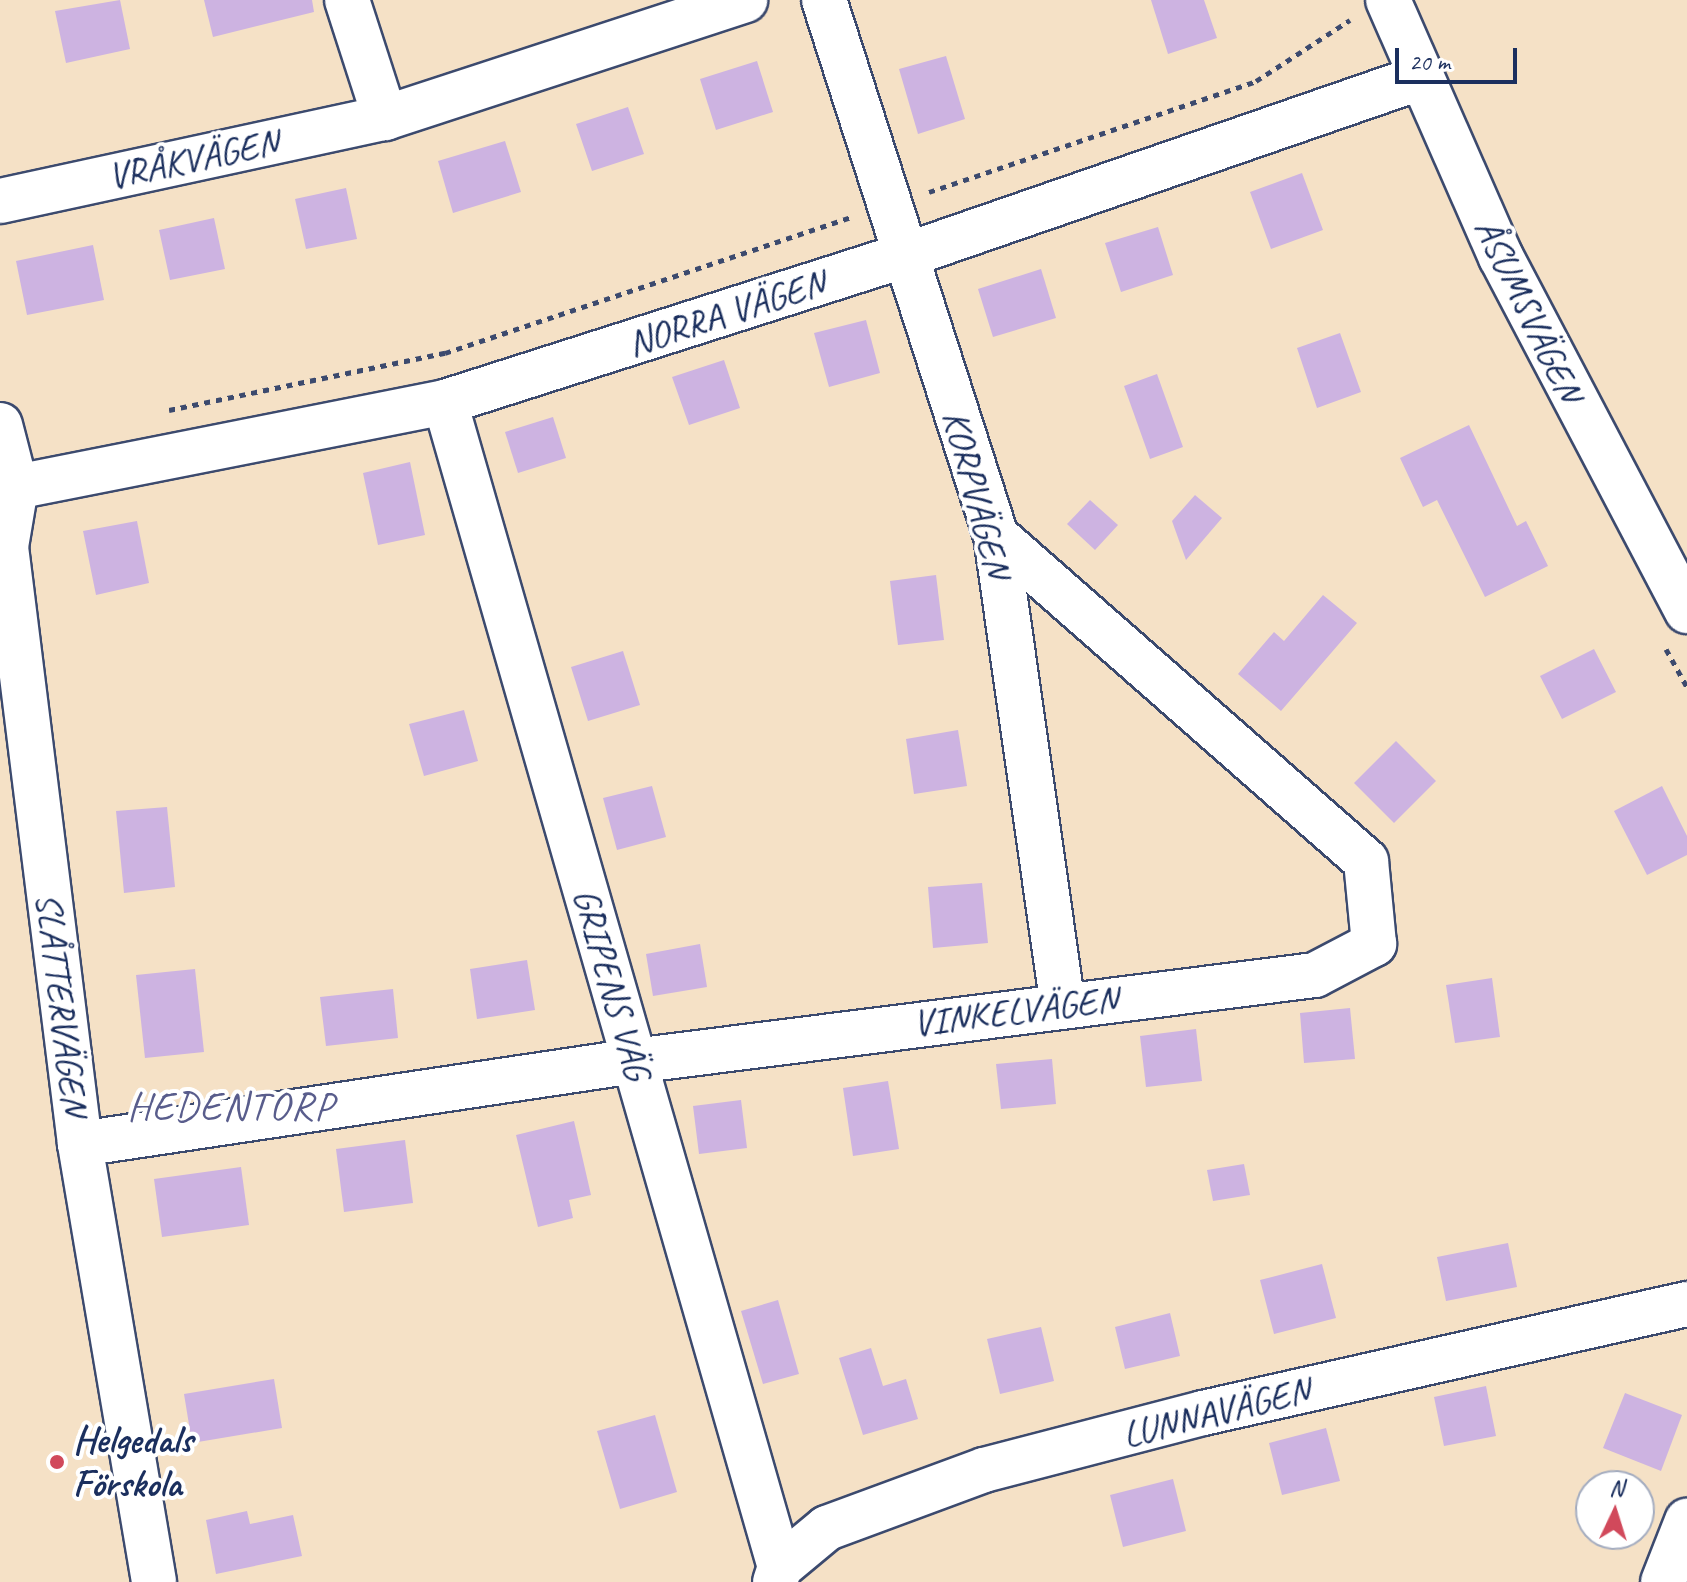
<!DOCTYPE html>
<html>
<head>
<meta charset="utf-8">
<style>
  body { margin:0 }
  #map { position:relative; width:1687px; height:1582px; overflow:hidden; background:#f5e1c6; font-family:Caveat,sans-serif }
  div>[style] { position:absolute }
  .building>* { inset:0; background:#cdb3e1 }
  .path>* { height:5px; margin-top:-2.5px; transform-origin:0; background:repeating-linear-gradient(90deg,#3c4a6e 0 6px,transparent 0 12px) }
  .roads { filter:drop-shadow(2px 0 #3c4a6e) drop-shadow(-2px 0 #3c4a6e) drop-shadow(0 2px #3c4a6e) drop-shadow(0 -2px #3c4a6e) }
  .minor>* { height:44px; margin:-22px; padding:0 22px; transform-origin:22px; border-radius:22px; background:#fff }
  .dots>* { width:22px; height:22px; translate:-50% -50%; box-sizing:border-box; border:4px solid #fff; border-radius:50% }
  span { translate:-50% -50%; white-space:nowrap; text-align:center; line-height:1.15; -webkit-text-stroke:8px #fff; paint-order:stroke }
  .street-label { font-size:38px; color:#1b2f5e }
  .poi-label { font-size:38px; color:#1b2f5e; font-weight:700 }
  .left { translate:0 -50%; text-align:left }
  .neighbourhood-label { font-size:40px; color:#595d8c; letter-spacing:2px }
  .north { position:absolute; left:1575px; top:1470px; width:80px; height:80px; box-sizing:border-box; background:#fff; border:2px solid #a4acbf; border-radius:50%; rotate:4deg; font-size:22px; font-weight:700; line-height:32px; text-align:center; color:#1b2f5e }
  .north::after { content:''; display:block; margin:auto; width:28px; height:36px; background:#d1495b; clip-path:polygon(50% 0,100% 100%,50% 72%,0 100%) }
  .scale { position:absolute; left:1395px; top:48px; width:122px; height:36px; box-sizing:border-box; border:4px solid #1b2f5e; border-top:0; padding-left:10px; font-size:24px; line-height:28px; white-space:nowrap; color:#1b2f5e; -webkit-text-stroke:6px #fff; paint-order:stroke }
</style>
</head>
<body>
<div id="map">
  <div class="building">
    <i style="clip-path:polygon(120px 0,130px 49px,66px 63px,55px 11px)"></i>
    <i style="clip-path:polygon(204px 0,312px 0,314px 12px,213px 37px)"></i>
    <i style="clip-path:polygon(1151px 0,1204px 0,1217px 38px,1168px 54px)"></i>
    <i style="clip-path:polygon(946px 56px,965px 119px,918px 134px,899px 69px)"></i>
    <i style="clip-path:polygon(757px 61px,773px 112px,716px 130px,700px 79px)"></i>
    <i style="clip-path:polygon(628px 107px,644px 154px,592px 171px,576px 124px)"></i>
    <i style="clip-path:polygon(505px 141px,521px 192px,453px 213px,438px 161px)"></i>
    <i style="clip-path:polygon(1302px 173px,1323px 230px,1271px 249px,1250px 192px)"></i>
    <i style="clip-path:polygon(346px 188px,357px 239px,306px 249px,295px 199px)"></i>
    <i style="clip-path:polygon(214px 218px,225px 269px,170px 280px,159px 230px)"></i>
    <i style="clip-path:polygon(1158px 227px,1173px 275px,1121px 292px,1105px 243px)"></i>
    <i style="clip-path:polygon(93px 245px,104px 300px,27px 315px,16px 261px)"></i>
    <i style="clip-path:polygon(1041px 269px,1056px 318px,993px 337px,978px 289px)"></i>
    <i style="clip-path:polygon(866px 320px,880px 373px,829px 387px,814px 333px)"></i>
    <i style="clip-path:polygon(1340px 333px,1361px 392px,1317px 408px,1297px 348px)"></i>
    <i style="clip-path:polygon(724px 360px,740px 408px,689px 425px,672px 377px)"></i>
    <i style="clip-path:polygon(1157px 374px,1183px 447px,1150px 459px,1124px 386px)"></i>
    <i style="clip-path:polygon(553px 417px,566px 458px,518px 473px,505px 432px)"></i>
    <i style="clip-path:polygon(1469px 425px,1517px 526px,1526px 521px,1548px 566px,1485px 597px,1437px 500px,1423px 507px,1400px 458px)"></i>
    <i style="clip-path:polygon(410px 462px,425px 535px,378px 545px,363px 473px)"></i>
    <i style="clip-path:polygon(1195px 495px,1222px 518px,1186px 560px,1172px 521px)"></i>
    <i style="clip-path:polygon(1090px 500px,1118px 525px,1095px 550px,1067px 524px)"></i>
    <i style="clip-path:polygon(137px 521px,149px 583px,96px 595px,83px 531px)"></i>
    <i style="clip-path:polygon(936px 575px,944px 640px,898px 645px,890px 581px)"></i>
    <i style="clip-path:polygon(1323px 595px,1357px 623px,1281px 711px,1238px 674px,1274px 632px,1284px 641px)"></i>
    <i style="clip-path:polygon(1594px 649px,1616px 692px,1562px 719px,1540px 676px)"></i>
    <i style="clip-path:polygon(623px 651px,640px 705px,588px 721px,571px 667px)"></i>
    <i style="clip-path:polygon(464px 710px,478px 761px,424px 776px,409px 724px)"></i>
    <i style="clip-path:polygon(958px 730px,967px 786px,914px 794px,906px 739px)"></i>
    <i style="clip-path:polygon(1396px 741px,1436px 781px,1394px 823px,1354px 783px)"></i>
    <i style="clip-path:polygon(652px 786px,666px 837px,617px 850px,603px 798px)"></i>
    <i style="clip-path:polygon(1662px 786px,1687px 836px,1687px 855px,1647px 875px,1614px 811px)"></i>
    <i style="clip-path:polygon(167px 807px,175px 887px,124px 893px,116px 811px)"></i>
    <i style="clip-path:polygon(982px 883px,988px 943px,933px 948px,928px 887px)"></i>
    <i style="clip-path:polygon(700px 944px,707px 987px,653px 996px,646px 954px)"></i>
    <i style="clip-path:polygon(527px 960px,535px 1010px,477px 1019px,470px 969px)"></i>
    <i style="clip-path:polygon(195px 969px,204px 1052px,145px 1058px,136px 975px)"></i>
    <i style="clip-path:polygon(1492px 978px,1500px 1037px,1455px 1043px,1446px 985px)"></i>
    <i style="clip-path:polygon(393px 989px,398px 1038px,326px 1046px,320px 997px)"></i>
    <i style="clip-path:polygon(1350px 1008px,1355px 1059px,1304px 1063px,1300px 1013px)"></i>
    <i style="clip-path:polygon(1196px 1029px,1202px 1081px,1146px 1087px,1140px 1036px)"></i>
    <i style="clip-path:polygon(1052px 1059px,1056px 1104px,1001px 1109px,996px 1064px)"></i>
    <i style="clip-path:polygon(888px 1081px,899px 1149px,853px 1156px,843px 1088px)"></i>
    <i style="clip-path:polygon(741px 1100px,747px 1148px,699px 1154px,693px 1106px)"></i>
    <i style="clip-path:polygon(574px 1121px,591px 1195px,569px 1200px,573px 1218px,538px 1227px,516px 1135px)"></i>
    <i style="clip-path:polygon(405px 1140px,413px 1203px,344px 1212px,336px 1149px)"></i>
    <i style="clip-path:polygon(1244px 1164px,1250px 1195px,1213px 1201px,1207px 1170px)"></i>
    <i style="clip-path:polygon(241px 1167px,249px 1225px,162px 1237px,154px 1179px)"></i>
    <i style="clip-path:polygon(1508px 1243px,1517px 1287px,1446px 1301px,1437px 1257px)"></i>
    <i style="clip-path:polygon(1322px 1264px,1336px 1318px,1274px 1334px,1260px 1280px)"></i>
    <i style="clip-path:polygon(778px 1300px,799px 1374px,763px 1384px,741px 1311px)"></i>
    <i style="clip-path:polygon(1170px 1313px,1180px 1356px,1125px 1369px,1115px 1327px)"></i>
    <i style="clip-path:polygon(1041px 1327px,1054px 1381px,1000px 1394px,987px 1339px)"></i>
    <i style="clip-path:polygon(871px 1348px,883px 1386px,906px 1379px,918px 1419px,863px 1435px,839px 1358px)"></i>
    <i style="clip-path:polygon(274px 1379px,282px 1428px,192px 1443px,184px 1394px)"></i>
    <i style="clip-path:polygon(1486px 1386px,1496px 1436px,1444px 1446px,1434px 1397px)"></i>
    <i style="clip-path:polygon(1625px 1393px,1682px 1415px,1661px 1471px,1603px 1448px)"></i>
    <i style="clip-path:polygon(655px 1415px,677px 1492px,620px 1509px,597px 1431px)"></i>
    <i style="clip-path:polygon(1326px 1428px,1340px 1481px,1282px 1495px,1269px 1443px)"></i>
    <i style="clip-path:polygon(1173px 1479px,1186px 1531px,1123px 1547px,1110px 1495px)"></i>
    <i style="clip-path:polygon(247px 1511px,250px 1524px,293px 1515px,302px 1556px,216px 1574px,206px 1520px)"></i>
  </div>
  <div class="path">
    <i style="left:929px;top:192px;width:345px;rotate:-18.7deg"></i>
    <i style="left:1256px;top:81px;width:112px;rotate:-33deg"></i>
    <i style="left:169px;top:410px;width:282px;rotate:-11.7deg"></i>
    <i style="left:445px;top:353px;width:428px;rotate:-18.5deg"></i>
    <i style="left:1666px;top:649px;width:43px;rotate:61.1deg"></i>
  </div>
  <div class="roads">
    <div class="minor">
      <i style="left:347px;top:0;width:124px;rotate:72.1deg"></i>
      <i style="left:824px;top:0;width:563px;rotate:72.21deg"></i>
      <i style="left:996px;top:536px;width:473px;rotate:81.9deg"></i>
      <i style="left:1388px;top:0;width:281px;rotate:66.3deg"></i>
      <i style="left:1501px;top:257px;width:400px;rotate:62.3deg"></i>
      <i style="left:0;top:201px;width:394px;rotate:-12.2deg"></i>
      <i style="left:385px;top:118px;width:379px;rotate:-18.1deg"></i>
      <i style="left:445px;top:402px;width:1212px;rotate:73.96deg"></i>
      <i style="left:0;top:425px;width:64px;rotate:75.5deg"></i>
      <i style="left:16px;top:487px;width:61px;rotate:99.5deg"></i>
      <i style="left:6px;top:547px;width:602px;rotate:82.93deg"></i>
      <i style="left:80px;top:1144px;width:444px;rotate:80.4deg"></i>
      <i style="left:16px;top:487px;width:437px;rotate:-11.2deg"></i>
      <i style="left:445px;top:402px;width:485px;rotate:-17.7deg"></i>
      <i style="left:907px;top:255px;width:542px;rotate:-19.07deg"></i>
      <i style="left:80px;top:1144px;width:560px;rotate:-8.52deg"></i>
      <i style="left:634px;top:1061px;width:686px;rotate:-7.2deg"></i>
      <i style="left:1315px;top:975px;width:67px;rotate:-27.7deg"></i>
      <i style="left:1374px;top:944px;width:83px;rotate:-95.5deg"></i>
      <i style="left:1366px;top:861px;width:492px;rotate:-138.7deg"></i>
      <i style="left:775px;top:1582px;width:16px;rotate:-72deg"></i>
      <i style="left:780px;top:1567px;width:61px;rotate:-39.7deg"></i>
      <i style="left:827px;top:1528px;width:167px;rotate:-20.3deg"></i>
      <i style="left:984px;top:1470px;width:226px;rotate:-14.6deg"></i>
      <i style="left:1203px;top:1413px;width:496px;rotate:-12.7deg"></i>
      <i style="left:1663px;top:1582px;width:66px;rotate:-68.5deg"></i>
    </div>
  </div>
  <div class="dots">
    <i style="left:57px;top:1462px;background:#d1495b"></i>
  </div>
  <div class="street-label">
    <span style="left:193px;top:159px;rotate:-12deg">VRÅKVÄGEN</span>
    <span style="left:1529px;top:310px;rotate:64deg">ÅSUMSVÄGEN</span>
    <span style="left:726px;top:313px;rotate:-18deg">NORRA VÄGEN</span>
    <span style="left:977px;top:494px;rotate:75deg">KORPVÄGEN</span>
    <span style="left:612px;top:984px;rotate:74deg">GRIPENS VÄG</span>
    <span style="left:62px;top:1004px;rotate:83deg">SLÅTTERVÄGEN</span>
    <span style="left:1015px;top:1011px;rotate:-7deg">VINKELVÄGEN</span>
    <span style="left:1216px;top:1412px;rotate:-14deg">LUNNAVÄGEN</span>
  </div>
  <div class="poi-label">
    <span class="left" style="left:73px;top:1462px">Helgedals<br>Förskola</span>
  </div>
  <div class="neighbourhood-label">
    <span style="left:231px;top:1106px">HEDENTORP</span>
  </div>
  <div class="north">N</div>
  <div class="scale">20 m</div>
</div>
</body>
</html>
